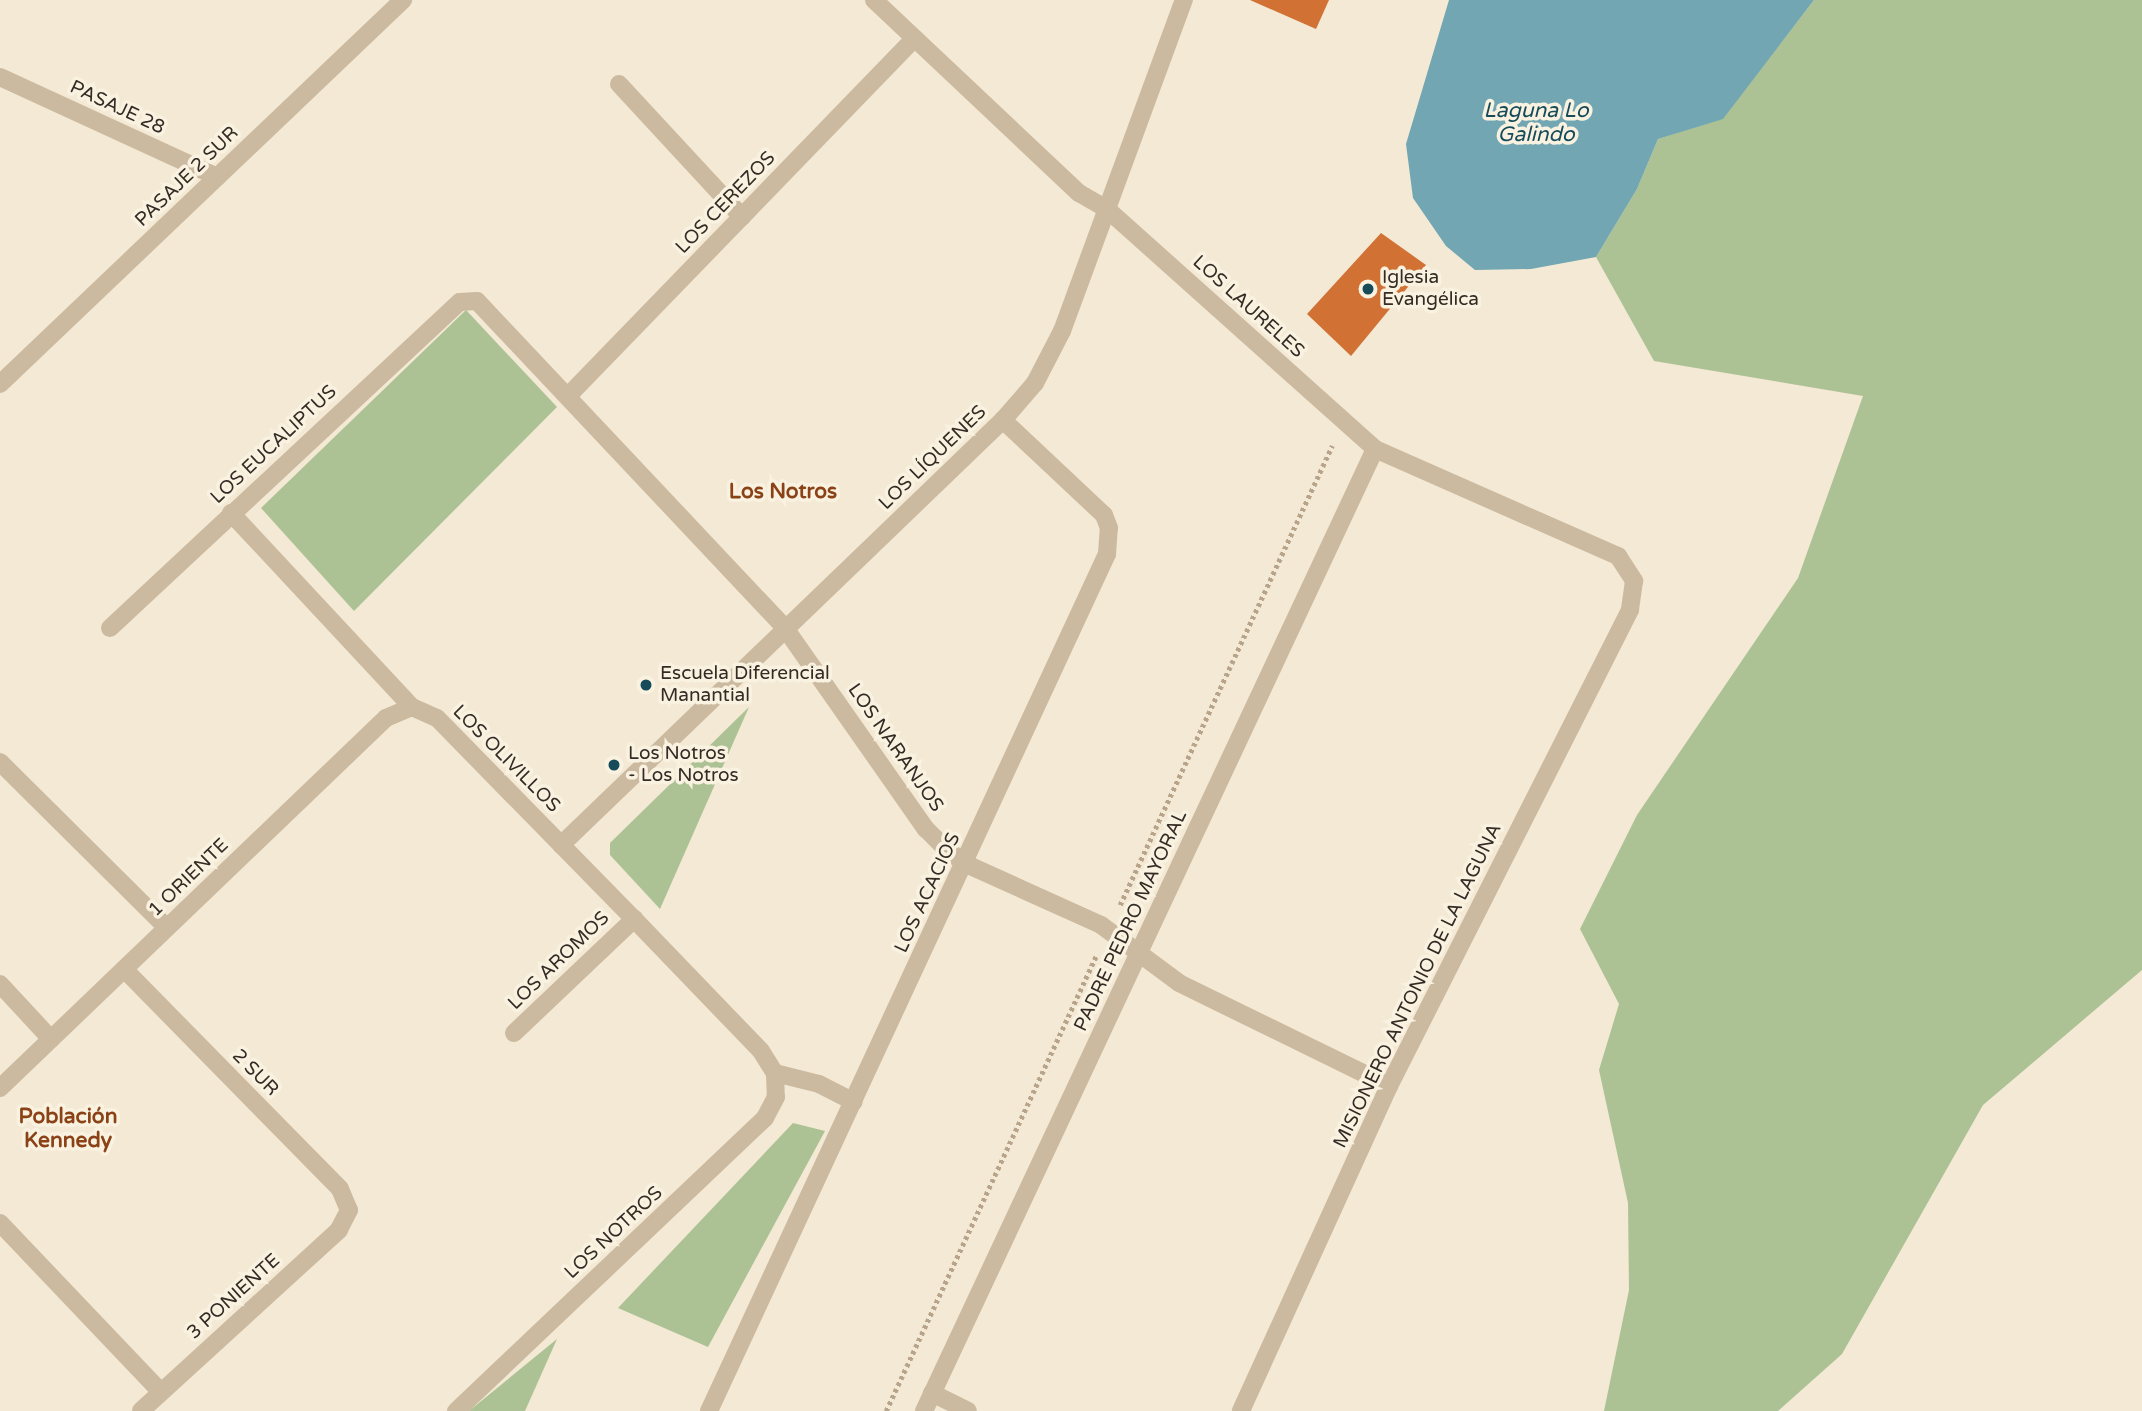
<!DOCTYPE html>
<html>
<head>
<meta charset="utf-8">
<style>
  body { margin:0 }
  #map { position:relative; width:2142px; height:1411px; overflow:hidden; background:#f3e9d4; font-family:"Varela Round",sans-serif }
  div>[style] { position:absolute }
  .green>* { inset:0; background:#acc294 }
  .water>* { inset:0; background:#71a6b2 }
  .building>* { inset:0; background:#d17134 }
  .path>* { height:4.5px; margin-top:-2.25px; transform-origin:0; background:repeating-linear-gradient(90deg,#b7a48a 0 3.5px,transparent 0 7px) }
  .street>* { height:18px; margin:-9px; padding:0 9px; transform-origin:9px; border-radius:9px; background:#cbbaa0 }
  .dots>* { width:19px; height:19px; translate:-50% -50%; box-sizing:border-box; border:4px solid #faf2e1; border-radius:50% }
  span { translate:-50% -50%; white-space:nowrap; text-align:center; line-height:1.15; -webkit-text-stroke:7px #faf2e1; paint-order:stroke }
  .street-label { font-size:19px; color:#342b24 }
  .poi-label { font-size:19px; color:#342b24 }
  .left { translate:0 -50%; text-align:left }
  .water-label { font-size:21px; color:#164b59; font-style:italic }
  .neighbourhood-label { font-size:21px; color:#8a4216; font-weight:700 }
</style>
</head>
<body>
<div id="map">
  <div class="green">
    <i style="clip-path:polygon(1814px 0,2142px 0,2142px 970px,1983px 1105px,1842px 1354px,1778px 1411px,1604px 1411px,1629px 1290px,1628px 1203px,1599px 1070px,1619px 1004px,1580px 929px,1637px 815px,1798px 578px,1863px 396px,1654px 361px,1596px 257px,1637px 189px,1658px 139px,1723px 118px)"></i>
    <i style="clip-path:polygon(466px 310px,557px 407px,354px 611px,261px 508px)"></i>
    <i style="clip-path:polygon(749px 707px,660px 909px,610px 855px,610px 843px)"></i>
    <i style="clip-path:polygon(793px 1123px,825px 1131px,708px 1347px,618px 1308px)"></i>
    <i style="clip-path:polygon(557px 1339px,525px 1411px,469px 1411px)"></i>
  </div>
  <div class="water">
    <i style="clip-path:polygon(1449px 0,1814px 0,1723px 119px,1658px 139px,1637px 189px,1596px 257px,1531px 269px,1475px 270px,1446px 246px,1413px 198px,1406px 144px)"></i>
  </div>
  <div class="building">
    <i style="clip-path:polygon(1250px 0,1329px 0,1316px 29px)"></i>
    <i style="clip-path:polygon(1381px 233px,1426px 265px,1351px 356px,1307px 314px)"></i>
  </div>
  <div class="path">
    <i style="left:1120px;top:905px;width:506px;rotate:-65.21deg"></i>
    <i style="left:886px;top:1411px;width:503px;rotate:-65.22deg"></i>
  </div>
  <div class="street">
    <i style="left:874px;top:0;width:282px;rotate:43.3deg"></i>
    <i style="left:1079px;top:193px;width:34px;rotate:30deg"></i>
    <i style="left:1108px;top:210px;width:358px;rotate:41.8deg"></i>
    <i style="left:1375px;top:449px;width:266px;rotate:23.8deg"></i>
    <i style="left:1618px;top:556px;width:30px;rotate:57deg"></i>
    <i style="left:1634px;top:581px;width:29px;rotate:98deg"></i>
    <i style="left:1630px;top:610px;width:534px;rotate:116.85deg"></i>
    <i style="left:1389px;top:1086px;width:357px;rotate:114.5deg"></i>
    <i style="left:0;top:77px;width:239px;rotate:24.7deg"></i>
    <i style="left:619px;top:84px;width:181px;rotate:47.2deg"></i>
    <i style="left:0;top:384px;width:557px;rotate:-43.62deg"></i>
    <i style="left:568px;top:396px;width:497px;rotate:-45.9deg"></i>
    <i style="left:231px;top:513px;width:265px;rotate:47deg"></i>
    <i style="left:412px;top:707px;width:27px;rotate:24deg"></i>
    <i style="left:437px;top:718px;width:281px;rotate:45.6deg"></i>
    <i style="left:634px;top:919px;width:183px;rotate:46.1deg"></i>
    <i style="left:761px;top:1051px;width:26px;rotate:58deg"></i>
    <i style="left:775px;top:1073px;width:24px;rotate:88deg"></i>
    <i style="left:776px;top:1097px;width:24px;rotate:118deg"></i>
    <i style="left:765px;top:1118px;width:426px;rotate:136.5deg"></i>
    <i style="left:110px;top:628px;width:478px;rotate:-43deg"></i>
    <i style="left:460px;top:302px;width:17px;rotate:-3deg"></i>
    <i style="left:477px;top:301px;width:449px;rotate:46.7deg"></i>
    <i style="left:785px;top:628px;width:246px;rotate:55deg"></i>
    <i style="left:926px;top:829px;width:28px;rotate:45deg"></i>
    <i style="left:946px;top:849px;width:25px;rotate:37deg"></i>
    <i style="left:966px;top:864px;width:148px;rotate:24.3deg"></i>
    <i style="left:1101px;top:925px;width:97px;rotate:36.6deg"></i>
    <i style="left:1179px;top:983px;width:234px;rotate:26.1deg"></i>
    <i style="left:0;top:762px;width:235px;rotate:44.8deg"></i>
    <i style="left:561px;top:845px;width:613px;rotate:-43.88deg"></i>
    <i style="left:1003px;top:420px;width:49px;rotate:-49.1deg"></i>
    <i style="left:1035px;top:383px;width:59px;rotate:-62.6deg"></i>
    <i style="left:1062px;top:331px;width:353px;rotate:-69.8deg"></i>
    <i style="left:124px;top:969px;width:308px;rotate:45.5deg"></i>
    <i style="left:340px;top:1189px;width:23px;rotate:67deg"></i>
    <i style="left:349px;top:1210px;width:22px;rotate:117deg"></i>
    <i style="left:339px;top:1230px;width:268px;rotate:137.6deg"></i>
    <i style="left:0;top:984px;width:75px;rotate:47.2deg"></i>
    <i style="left:514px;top:1033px;width:166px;rotate:-43.5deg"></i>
    <i style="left:775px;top:1073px;width:45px;rotate:14deg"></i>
    <i style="left:819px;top:1084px;width:39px;rotate:27deg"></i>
    <i style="left:0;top:1088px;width:535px;rotate:-43.79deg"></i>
    <i style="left:386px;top:718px;width:28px;rotate:-23deg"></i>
    <i style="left:0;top:1223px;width:233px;rotate:46.4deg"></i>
    <i style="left:932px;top:1393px;width:40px;rotate:26.6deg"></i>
    <i style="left:709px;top:1411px;width:945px;rotate:-65.09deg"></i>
    <i style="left:1107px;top:554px;width:26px;rotate:-86deg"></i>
    <i style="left:1109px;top:528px;width:14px;rotate:-111deg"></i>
    <i style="left:1104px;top:515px;width:139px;rotate:-136.8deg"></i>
    <i style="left:924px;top:1411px;width:1062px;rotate:-64.88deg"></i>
  </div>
  <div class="dots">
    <i style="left:1368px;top:289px;background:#164b59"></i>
    <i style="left:646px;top:685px;background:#164b59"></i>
    <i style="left:614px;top:765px;background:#164b59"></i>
  </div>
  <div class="street-label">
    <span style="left:117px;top:108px;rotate:25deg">PASAJE 28</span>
    <span style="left:187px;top:177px;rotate:-44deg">PASAJE 2 SUR</span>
    <span style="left:726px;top:203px;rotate:-46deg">LOS CEREZOS</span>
    <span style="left:1248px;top:307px;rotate:42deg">LOS LAURELES</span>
    <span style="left:274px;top:445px;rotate:-43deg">LOS EUCALIPTUS</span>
    <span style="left:933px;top:458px;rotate:-44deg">LOS LÍQUENES</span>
    <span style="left:895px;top:748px;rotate:55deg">LOS NARANJOS</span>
    <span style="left:506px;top:759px;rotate:45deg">LOS OLIVILLOS</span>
    <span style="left:189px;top:878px;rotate:-44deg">1 ORIENTE</span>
    <span style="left:928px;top:893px;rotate:-65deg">LOS ACACIOS</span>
    <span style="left:1131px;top:921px;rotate:-65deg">PADRE PEDRO MAYORAL</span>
    <span style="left:559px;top:961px;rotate:-44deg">LOS AROMOS</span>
    <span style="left:1418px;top:986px;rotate:-64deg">MISIONERO ANTONIO DE LA LAGUNA</span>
    <span style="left:255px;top:1073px;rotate:45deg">2 SUR</span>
    <span style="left:614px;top:1233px;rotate:-43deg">LOS NOTROS</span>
    <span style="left:234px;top:1297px;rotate:-42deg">3 PONIENTE</span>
  </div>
  <div class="poi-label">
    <span class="left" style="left:1382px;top:289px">Iglesia<br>Evangélica</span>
    <span class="left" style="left:660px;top:685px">Escuela Diferencial<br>Manantial</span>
    <span class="left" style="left:628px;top:765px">Los Notros<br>- Los Notros</span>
  </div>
  <div class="water-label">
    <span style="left:1536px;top:123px">Laguna Lo<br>Galindo</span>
  </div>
  <div class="neighbourhood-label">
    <span style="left:783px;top:492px">Los Notros</span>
    <span style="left:68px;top:1129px">Población<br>Kennedy</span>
  </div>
</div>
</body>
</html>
